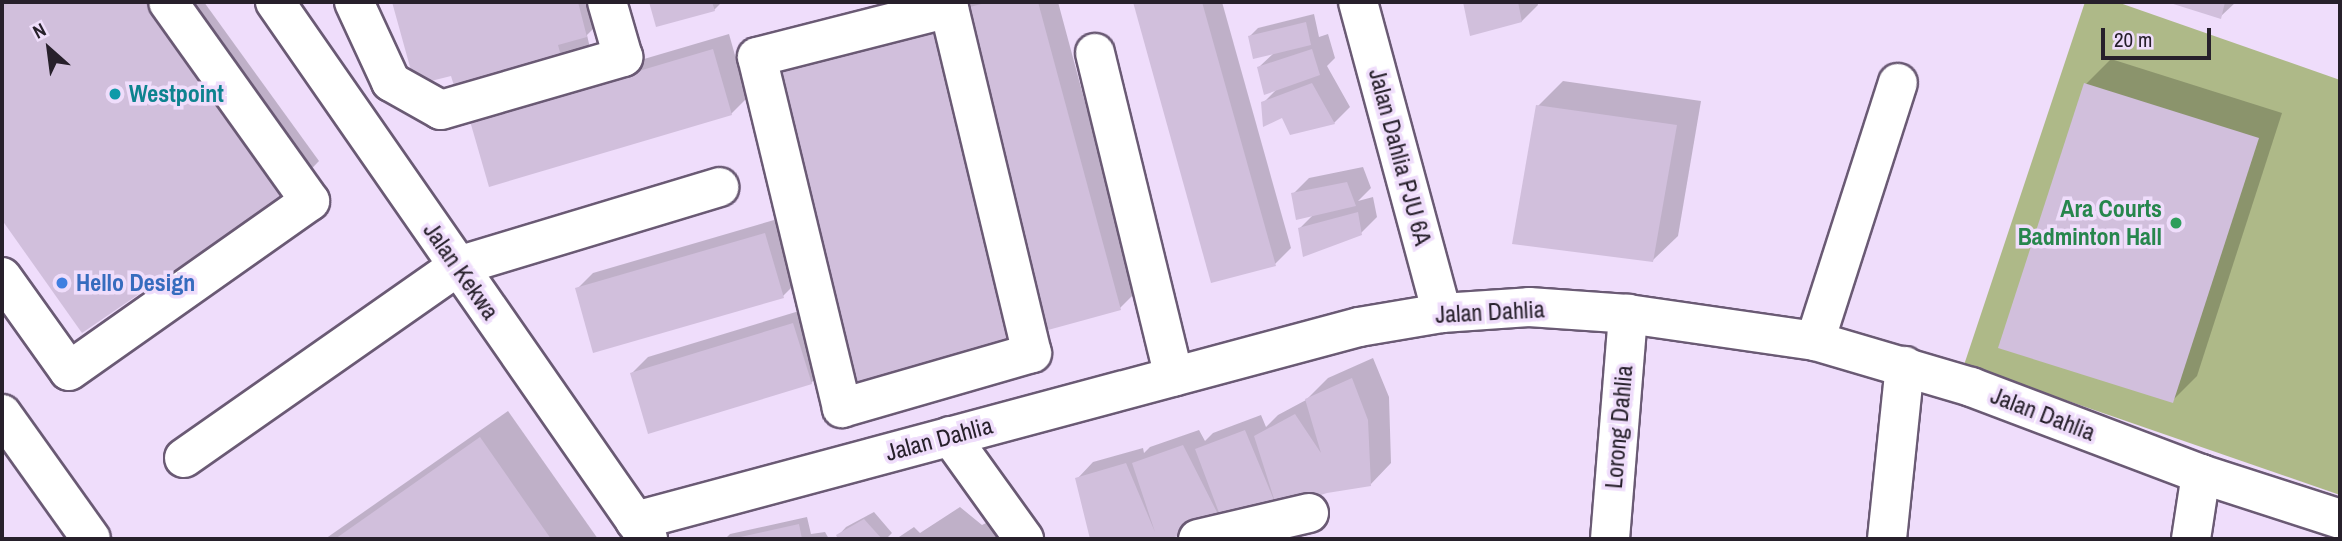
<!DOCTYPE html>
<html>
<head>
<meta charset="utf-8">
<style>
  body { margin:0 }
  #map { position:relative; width:2342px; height:541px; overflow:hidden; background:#efddfb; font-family:"Archivo Narrow",sans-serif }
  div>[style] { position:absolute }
  .green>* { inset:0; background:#aeb988 }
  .shadow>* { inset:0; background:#0003 }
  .building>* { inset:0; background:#d1bfdc }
  .roads { filter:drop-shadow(2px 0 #6a5a74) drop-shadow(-2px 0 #6a5a74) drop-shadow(0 2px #6a5a74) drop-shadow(0 -2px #6a5a74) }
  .minor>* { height:38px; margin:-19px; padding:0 19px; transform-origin:19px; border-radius:19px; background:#fff }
  .major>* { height:38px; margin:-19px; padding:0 19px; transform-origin:19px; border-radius:19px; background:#fff }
  .dots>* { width:19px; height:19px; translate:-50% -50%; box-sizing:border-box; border:4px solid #efddfb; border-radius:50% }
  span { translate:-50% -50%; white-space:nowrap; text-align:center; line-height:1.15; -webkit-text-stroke:7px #efddfb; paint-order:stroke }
  .culture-label { font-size:24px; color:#0d838f; font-weight:700 }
  .left { translate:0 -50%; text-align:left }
  .street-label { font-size:24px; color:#27202b }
  .leisure-label { font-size:24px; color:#27864d; font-weight:700 }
  .right { translate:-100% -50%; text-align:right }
  .shop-label { font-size:24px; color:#366cbe; font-weight:700 }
  .frame { position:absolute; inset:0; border:4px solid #27202b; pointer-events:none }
  .north { position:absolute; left:14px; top:14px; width:70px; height:70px; -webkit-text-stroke:5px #efddfb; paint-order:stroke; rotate:332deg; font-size:19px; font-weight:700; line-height:28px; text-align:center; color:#27202b }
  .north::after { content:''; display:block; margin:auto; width:24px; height:32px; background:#27202b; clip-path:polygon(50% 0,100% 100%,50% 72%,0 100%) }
  .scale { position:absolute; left:2101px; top:28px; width:110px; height:32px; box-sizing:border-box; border:4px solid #27202b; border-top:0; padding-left:9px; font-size:21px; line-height:24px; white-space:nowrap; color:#27202b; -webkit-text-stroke:5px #efddfb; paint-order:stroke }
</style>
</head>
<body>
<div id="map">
  <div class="green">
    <i style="clip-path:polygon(2085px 2px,2117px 2px,2340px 80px,2340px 495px,1964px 365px)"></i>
  </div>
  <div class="shadow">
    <i style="clip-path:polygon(2px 2px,204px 2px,319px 161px,295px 186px,82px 330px,2px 217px)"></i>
    <i style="clip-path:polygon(394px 2px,609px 2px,611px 11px,587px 35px,590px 48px,565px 73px,452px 73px,417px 83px)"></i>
    <i style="clip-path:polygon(651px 2px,722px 2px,714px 10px,657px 25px)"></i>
    <i style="clip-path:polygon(971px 2px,1058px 2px,1136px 292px,1120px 308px,1046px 315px,1018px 343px,964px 9px)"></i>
    <i style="clip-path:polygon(1135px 2px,1222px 2px,1291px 248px,1275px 264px,1213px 281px)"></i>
    <i style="clip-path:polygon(1465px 2px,1537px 2px,1538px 5px,1522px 21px,1472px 34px)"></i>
    <i style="clip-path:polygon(2171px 2px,2236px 2px,2220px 17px)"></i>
    <i style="clip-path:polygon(1314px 14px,1319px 37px,1328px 34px,1335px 58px,1327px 66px,1350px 107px,1334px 123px,1283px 115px,1263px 103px,1277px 89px,1259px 67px,1275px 52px,1250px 36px,1258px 28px)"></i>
    <i style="clip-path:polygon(729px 34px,747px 98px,731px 114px,488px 105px)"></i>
    <i style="clip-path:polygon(2111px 59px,2282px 113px,2197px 376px,2172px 401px,2086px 84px)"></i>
    <i style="clip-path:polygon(1563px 81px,1701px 101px,1678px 236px,1653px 260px,1538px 106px)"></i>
    <i style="clip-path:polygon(1363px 167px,1371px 188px,1358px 201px,1373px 197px,1377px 217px,1361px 233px,1300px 228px,1314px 214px,1293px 194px,1309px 178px)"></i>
    <i style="clip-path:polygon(781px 218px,799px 280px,783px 296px,577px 289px,593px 273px)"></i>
    <i style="clip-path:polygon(809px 308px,827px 367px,811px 383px,632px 373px,648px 357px)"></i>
    <i style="clip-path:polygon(1373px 358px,1389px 397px,1391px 463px,1370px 485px,1326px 492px,1223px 524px,1149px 539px,1092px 539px,1077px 479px,1093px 462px,1143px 448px,1144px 453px,1150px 447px,1199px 430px,1205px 441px,1213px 433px,1261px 415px,1266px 427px,1278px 415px,1306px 400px,1328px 378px)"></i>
    <i style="clip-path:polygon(508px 411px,598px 539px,325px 539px)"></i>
    <i style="clip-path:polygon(960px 507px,982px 525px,992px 520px,1001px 539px,896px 539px,914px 527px,920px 533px)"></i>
    <i style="clip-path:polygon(874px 512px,892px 533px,886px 539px,841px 539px,838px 536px,846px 527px)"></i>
    <i style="clip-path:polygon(807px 517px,811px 534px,825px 532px,829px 539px,725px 539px,730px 534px)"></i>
  </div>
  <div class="building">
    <i style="clip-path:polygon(2px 2px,161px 2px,296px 187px,82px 333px,2px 220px)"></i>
    <i style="clip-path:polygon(392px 2px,578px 2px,587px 37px,558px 45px,566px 74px,460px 105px,451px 76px,415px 85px)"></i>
    <i style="clip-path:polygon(649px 2px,712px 2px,715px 11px,656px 27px)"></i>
    <i style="clip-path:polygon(989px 2px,1038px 2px,1121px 310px,1048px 330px,962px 9px)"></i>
    <i style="clip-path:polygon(1133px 2px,1202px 2px,1276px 266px,1211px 283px)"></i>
    <i style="clip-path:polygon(1463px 2px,1518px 2px,1522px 22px,1470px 36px)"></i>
    <i style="clip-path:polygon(2167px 2px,2225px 2px,2221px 19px)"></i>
    <i style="clip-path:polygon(933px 20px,1019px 344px,852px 389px,766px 66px)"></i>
    <i style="clip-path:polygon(1306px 22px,1311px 45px,1253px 59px,1248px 36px)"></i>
    <i style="clip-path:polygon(713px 49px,732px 115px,489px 187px,470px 121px)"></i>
    <i style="clip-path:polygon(1312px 49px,1320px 75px,1264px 95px,1257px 67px)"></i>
    <i style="clip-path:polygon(1312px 83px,1335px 124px,1290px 135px,1282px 118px,1263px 127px,1261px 102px)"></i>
    <i style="clip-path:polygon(2084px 83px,2259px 138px,2173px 403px,1998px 348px)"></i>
    <i style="clip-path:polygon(1536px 105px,1677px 125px,1653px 262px,1512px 244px)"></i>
    <i style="clip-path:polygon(1347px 182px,1356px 206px,1296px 220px,1291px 193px)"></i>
    <i style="clip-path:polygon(1358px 212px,1362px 235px,1303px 257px,1298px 228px)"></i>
    <i style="clip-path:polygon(765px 233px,784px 298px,593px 353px,575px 288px)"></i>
    <i style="clip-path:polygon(793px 323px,812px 384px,648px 434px,630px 373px)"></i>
    <i style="clip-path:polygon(1352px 378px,1368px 420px,1371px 486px,1327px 493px,1224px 526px,1195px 449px,1245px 430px,1276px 505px,1254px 436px,1295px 414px,1321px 453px,1305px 399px)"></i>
    <i style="clip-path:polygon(480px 437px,551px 539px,335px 539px)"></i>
    <i style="clip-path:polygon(1183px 445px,1224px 526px,1165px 539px,1090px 539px,1075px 478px,1126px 463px,1155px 532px,1132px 463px)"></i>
    <i style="clip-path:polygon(864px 519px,882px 539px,838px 539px,836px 535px)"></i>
    <i style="clip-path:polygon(799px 524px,802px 539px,736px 539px,736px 538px)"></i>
  </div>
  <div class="roads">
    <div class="minor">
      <i style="left:275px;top:2px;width:654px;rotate:55.22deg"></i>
      <i style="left:354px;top:2px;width:88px;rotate:65.2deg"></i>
      <i style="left:391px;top:82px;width:57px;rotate:29.2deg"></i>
      <i style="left:441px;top:110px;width:190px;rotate:-16.2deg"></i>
      <i style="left:623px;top:57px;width:57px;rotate:-106.2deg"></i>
      <i style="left:1358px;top:2px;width:322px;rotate:74.9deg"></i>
      <i style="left:949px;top:8px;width:355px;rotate:76.5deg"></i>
      <i style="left:1032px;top:353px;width:198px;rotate:163.9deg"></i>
      <i style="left:842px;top:408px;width:361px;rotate:-103.6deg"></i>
      <i style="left:757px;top:57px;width:198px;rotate:-14.3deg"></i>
      <i style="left:1095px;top:53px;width:333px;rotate:76.3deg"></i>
      <i style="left:2px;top:277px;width:115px;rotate:54.5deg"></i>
      <i style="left:69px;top:371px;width:295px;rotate:-35.2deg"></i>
      <i style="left:310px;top:201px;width:244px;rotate:-125.5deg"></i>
      <i style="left:1815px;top:341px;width:271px;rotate:-72.2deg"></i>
      <i style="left:950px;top:436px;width:127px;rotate:54.3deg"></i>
      <i style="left:184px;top:458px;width:335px;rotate:-35deg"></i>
      <i style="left:458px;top:266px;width:273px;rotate:-16.8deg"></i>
      <i style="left:635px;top:521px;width:750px;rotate:-15deg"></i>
      <i style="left:1359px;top:327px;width:84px;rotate:-9.6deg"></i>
      <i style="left:1442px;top:313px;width:87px;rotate:-3.9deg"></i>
      <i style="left:1529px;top:307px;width:99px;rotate:4deg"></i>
      <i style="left:1628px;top:314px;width:189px;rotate:8.2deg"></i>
      <i style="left:1815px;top:341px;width:163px;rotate:16.4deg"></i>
      <i style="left:1971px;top:387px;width:246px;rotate:20.7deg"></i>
      <i style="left:2201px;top:474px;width:146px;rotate:17.9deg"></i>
      <i style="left:1198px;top:539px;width:114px;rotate:-13.2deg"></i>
      <i style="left:1610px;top:539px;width:226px;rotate:-85.4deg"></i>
      <i style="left:1887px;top:539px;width:174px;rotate:-84.1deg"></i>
      <i style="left:2191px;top:539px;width:66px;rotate:-81.3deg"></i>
    </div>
    <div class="major">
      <i style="left:2px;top:414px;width:153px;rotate:54.5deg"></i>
    </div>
  </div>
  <div class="dots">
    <i style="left:115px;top:94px;background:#0f9aa8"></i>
    <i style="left:2176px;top:223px;background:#2e9e5b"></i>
    <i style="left:62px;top:283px;background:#3f7fe0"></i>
  </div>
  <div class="culture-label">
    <span class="left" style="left:129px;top:94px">Westpoint</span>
  </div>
  <div class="street-label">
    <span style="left:1400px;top:157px;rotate:75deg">Jalan Dahlia PJU 6A</span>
    <span style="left:461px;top:271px;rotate:55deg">Jalan Kekwa</span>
    <span style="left:1490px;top:312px;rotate:-3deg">Jalan Dahlia</span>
    <span style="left:2043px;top:414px;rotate:21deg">Jalan Dahlia</span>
    <span style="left:1619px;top:427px;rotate:-85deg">Lorong Dahlia</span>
    <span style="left:939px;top:439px;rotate:-15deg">Jalan Dahlia</span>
  </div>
  <div class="leisure-label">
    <span class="right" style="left:2162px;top:223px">Ara Courts<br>Badminton Hall</span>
  </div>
  <div class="shop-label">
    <span class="left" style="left:76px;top:283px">Hello Design</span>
  </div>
  <div class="frame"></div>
  <div class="north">N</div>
  <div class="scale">20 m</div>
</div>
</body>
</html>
